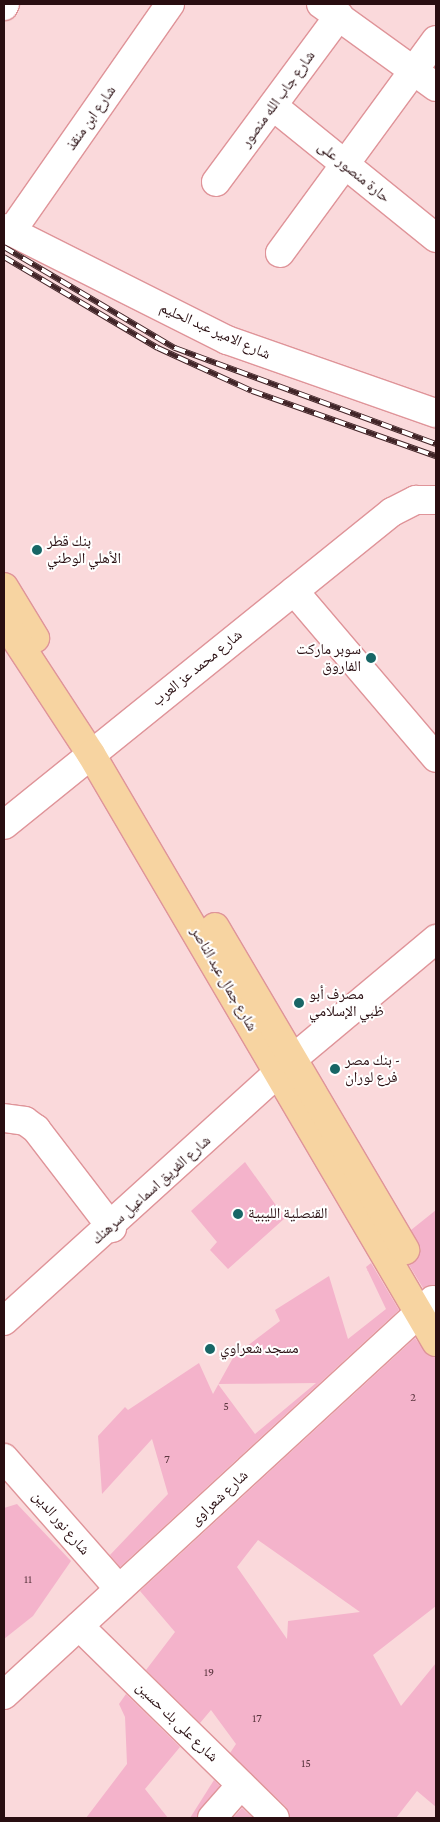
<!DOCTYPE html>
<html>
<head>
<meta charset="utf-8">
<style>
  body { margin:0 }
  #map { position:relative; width:440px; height:1822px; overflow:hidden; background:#fad9db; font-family:"Crimson Pro","Noto Naskh Arabic",serif }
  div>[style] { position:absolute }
  .building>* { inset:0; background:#f4b3cb }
  .roads { filter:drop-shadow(1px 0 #df9499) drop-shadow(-1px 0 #df9499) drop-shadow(0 1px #df9499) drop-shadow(0 -1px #df9499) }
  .minor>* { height:28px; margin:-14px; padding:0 14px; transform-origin:14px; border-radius:14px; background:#fff }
  .major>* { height:28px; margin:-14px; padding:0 14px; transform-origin:14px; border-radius:14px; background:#f7d4a1 }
  .rail>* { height:5.5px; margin-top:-2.75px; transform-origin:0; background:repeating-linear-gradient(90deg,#fff 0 11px,#412528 0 22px); box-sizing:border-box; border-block:1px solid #412528 }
  .dots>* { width:14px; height:14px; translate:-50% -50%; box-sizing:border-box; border:2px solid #fff; border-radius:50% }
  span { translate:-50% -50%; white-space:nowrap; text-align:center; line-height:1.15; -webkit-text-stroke:4px #fff; paint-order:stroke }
  .number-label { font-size:12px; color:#5c3740 }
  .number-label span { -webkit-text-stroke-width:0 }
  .street-label { font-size:15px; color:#290e11 }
  .poi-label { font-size:15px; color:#290e11 }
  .left { translate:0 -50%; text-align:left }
  .right { translate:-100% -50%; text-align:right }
  .frame { position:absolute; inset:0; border:5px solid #290e11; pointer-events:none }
</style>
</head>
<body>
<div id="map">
  <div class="building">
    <i style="clip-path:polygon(245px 1162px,285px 1218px,228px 1269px,210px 1250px,217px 1242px,191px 1211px)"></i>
    <i style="clip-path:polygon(436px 1210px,436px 1285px,423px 1288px,409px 1265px,421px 1250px,411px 1230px)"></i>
    <i style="clip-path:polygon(evenodd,371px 1263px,399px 1310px,120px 1567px,110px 1555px,168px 1494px,152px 1439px,102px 1494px,98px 1436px,125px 1407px,128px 1410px,199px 1363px,213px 1394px,234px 1356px,280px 1321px,275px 1310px,329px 1276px,348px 1339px,386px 1309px,366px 1267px,371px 1263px,316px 1383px,255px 1434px,218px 1384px,316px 1383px)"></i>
    <i style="clip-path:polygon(evenodd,415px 1338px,428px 1355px,436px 1358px,436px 1606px,373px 1655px,401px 1706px,436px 1663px,436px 1807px,417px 1791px,396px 1818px,290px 1818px,286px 1807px,230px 1753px,236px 1744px,211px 1710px,200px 1723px,146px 1670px,175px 1632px,140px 1591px,415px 1338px,258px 1540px,295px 1566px,360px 1612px,288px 1621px,287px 1639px,237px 1567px,258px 1540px)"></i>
    <i style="clip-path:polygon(17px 1504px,71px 1561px,33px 1616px,4px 1639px,4px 1508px)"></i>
    <i style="clip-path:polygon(126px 1694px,180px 1747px,145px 1789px,168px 1818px,86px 1818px,127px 1764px,125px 1717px,119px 1704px)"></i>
    <i style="clip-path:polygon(214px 1780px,220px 1786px,197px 1818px,190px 1818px)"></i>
    <i style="clip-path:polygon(242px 1808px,253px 1818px,233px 1818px)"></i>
  </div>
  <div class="roads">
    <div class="minor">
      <i style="left:321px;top:4px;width:142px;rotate:35.8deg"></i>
      <i style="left:4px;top:6px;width:2px;rotate:-63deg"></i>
      <i style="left:273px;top:106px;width:210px;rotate:39deg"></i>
      <i style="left:216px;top:182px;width:207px;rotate:-53.5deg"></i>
      <i style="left:4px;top:228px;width:250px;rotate:26.7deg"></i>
      <i style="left:227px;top:340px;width:221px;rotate:19.3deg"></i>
      <i style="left:11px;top:232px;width:278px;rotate:-55.1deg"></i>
      <i style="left:280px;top:253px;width:264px;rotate:-53.8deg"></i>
      <i style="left:294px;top:591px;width:219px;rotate:49.6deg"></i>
      <i style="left:4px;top:825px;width:499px;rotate:-38.9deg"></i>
      <i style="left:392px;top:512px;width:27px;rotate:-27deg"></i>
      <i style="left:416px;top:500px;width:20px"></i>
      <i style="left:4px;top:1118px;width:21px;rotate:8deg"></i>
      <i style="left:25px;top:1121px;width:14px;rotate:36deg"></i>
      <i style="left:36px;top:1129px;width:125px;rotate:52.5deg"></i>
      <i style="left:4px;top:1321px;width:393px;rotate:-42.2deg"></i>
      <i style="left:295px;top:1057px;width:184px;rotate:-39.9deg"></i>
      <i style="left:4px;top:1458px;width:174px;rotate:48.7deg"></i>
      <i style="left:79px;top:1626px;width:274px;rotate:44.4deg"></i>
      <i style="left:4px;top:1695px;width:583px;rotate:-42.64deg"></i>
      <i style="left:212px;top:1818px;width:44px;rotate:-48.7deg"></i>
    </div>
    <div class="major">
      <i style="left:4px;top:587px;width:60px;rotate:58.7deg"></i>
      <i style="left:4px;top:621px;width:159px;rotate:56.8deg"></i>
      <i style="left:91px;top:754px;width:682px;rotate:59.6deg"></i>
      <i style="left:215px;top:927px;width:375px;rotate:59.5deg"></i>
    </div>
  </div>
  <div class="rail">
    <i style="left:4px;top:247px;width:199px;rotate:30.6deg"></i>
    <i style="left:175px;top:348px;width:278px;rotate:20.2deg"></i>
    <i style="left:4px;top:257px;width:179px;rotate:30.6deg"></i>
    <i style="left:158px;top:348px;width:103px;rotate:24.6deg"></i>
    <i style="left:252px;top:391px;width:195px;rotate:19.5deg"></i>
  </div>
  <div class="dots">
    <i style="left:37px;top:550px;background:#186666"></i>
    <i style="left:371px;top:658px;background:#186666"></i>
    <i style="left:299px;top:1003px;background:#186666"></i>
    <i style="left:335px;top:1069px;background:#186666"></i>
    <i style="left:238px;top:1214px;background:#186666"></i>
    <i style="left:210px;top:1349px;background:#186666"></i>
  </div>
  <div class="number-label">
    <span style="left:413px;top:1398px">2</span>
    <span style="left:226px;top:1407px">5</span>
    <span style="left:167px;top:1460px">7</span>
    <span style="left:28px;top:1580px">11</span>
    <span style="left:209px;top:1673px">19</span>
    <span style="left:257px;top:1719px">17</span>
    <span style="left:306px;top:1764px">15</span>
  </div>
  <div class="street-label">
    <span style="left:278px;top:99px;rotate:-54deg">شارع جاب الله منصور</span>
    <span style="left:91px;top:118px;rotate:-55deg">شارع ابن منقذ</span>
    <span style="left:354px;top:172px;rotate:39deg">حارة منصور على</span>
    <span style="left:215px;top:331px;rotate:24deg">شارع الامير عبد الحليم</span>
    <span style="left:197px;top:668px;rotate:-39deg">شارع محمد عز العرب</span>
    <span style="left:224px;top:979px;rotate:60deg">شارع جمال عبد الناصر</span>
    <span style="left:151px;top:1190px;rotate:-42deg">شارع الفريق اسماعيل سرهنك</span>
    <span style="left:219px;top:1498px;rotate:-43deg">شارع شعراوى</span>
    <span style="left:61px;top:1523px;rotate:49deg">شارع نور الدين</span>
    <span style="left:177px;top:1722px;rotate:44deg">شارع على بك حسين</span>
  </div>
  <div class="poi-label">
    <span class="left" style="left:47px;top:550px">بنك قطر<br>الأهلي الوطني</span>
    <span class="right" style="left:361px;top:658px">سوبر ماركت<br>الفاروق</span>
    <span class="left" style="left:309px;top:1003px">مصرف أبو<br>ظبي الإسلامي</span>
    <span class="left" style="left:345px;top:1069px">بنك مصر -<br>فرع لوران</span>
    <span class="left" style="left:248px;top:1214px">القنصلية الليبية</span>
    <span class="left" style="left:220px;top:1349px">مسجد شعراوي</span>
  </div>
  <div class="frame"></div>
</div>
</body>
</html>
